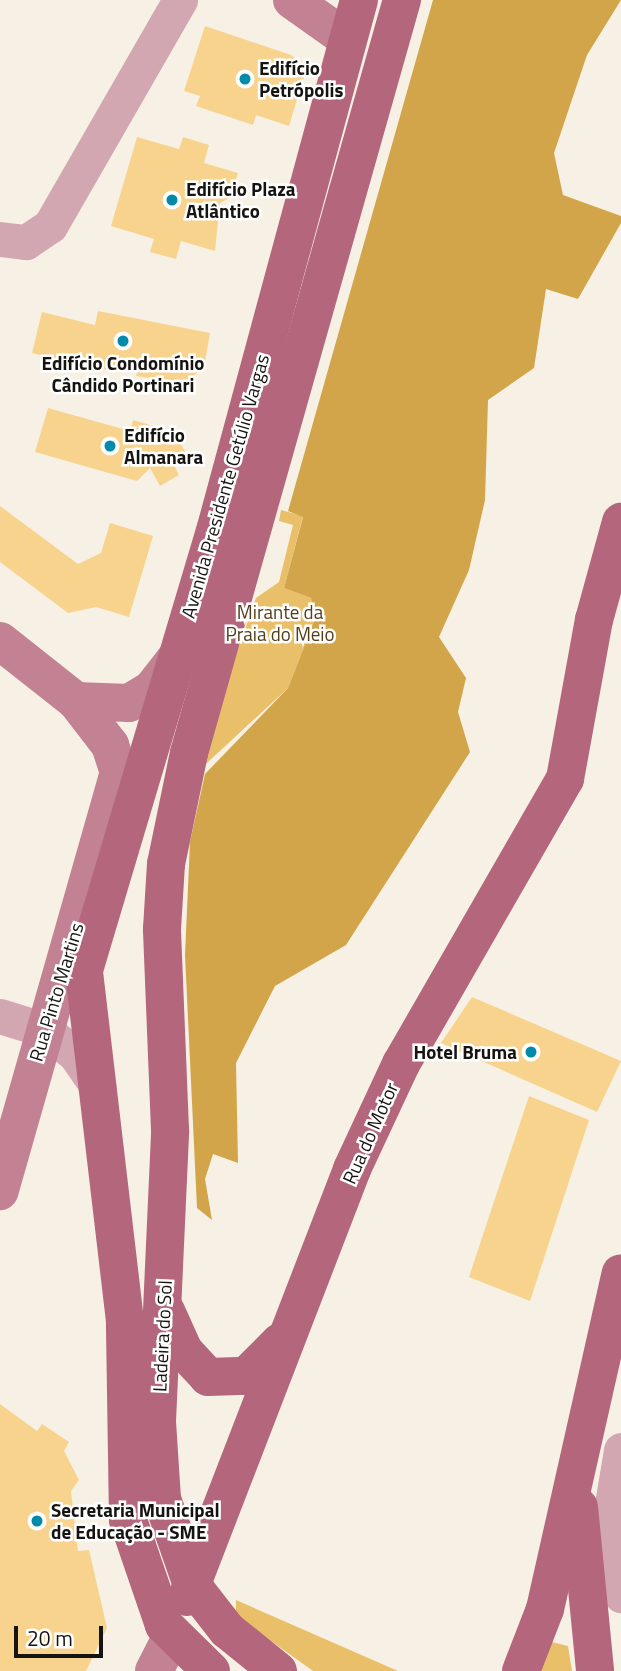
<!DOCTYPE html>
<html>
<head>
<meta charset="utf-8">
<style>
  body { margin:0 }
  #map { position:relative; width:621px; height:1671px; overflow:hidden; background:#f7f1e5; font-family:"Titillium Web",sans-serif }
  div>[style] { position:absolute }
  .green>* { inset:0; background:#eabf6a }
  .forest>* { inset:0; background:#d2a54a }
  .building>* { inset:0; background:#f8d38e }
  .street>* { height:35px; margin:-17.5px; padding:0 17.5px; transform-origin:17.5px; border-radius:17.5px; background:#d3a7b2 }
  .secondary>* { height:38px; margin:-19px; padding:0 19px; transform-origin:19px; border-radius:19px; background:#c28293 }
  .primary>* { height:38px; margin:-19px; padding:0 19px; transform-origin:19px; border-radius:19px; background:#b4667d }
  .dots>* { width:19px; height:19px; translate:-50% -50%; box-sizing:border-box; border:4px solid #fff; border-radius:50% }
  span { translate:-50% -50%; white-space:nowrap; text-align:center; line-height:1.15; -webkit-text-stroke:5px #fff; paint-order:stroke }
  .poi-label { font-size:19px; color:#161410; font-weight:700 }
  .left { translate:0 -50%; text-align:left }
  .right { translate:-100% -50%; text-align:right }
  .street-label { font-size:19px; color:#161410 }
  .park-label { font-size:19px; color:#523f19 }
  .scale { position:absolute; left:14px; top:1626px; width:89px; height:32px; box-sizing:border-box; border:4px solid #161410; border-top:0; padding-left:9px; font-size:21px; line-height:24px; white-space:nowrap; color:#161410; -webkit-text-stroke:5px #fff; paint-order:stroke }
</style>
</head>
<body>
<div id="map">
  <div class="green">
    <i style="clip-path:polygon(281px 510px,303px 516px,284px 588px,311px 598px,315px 619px,288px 688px,194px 775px,256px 598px,279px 582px,293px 525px,279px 521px)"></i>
    <i style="clip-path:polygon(236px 1600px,398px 1671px,313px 1671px,236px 1616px)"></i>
    <i style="clip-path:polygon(552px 1642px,568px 1646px,572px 1671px,530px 1671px)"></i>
  </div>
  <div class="forest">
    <i style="clip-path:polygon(433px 0,621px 0,587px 55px,554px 153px,563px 195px,621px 216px,621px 223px,578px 299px,546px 289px,534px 368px,488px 400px,485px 500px,469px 570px,439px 637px,466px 678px,458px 712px,470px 752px,346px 945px,275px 986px,236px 1063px,238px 1163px,213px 1154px,205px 1179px,212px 1220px,197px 1208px,185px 955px,190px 842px,205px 774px,288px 688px,315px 619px,311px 598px,284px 588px,303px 517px,288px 511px)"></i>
  </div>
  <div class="building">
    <i style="clip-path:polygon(205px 26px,291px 55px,307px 67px,289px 126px,256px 115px,253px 125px,196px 106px,200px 96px,184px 91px)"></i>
    <i style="clip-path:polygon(137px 137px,179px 149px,183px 137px,209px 145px,204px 163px,238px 173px,231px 197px,220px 203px,215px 251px,181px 241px,176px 259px,150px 252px,154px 239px,111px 226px)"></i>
    <i style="clip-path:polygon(98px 311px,210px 333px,205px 362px,188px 384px,136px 376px,138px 367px,94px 370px,32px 353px,42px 312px,95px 325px)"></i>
    <i style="clip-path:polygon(48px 408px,130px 431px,133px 420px,160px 428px,160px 440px,174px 432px,186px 453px,172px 461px,179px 475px,160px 486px,150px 468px,137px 481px,35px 452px)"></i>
    <i style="clip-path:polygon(0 506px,78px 564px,101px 553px,110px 523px,153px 536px,129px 617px,96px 607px,68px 613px,0 562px)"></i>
    <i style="clip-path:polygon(472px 997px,621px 1061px,597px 1112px,441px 1043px)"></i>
    <i style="clip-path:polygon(529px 1096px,589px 1120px,530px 1301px,469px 1277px)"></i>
    <i style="clip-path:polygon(0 1404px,37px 1431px,42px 1424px,69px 1442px,64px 1451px,79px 1480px,71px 1491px,78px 1551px,89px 1550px,107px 1628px,86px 1671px,0 1671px)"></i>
  </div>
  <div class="street">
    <i style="left:0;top:239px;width:26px;rotate:7deg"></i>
    <i style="left:26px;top:242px;width:29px;rotate:-34deg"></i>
    <i style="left:50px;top:226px;width:261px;rotate:-60.1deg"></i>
    <i style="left:0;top:1016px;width:47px;rotate:17.3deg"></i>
    <i style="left:45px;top:1030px;width:38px;rotate:39deg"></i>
    <i style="left:75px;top:1054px;width:42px;rotate:55.6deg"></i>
    <i style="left:621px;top:1450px;width:98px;rotate:99.4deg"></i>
    <i style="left:605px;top:1547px;width:51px;rotate:71.6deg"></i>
  </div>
  <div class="secondary">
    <i style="left:292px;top:0;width:67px;rotate:35.3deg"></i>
    <i style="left:0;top:641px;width:97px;rotate:38.3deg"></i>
    <i style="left:76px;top:701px;width:56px;rotate:52.3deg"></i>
    <i style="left:110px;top:745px;width:28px;rotate:72deg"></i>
    <i style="left:119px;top:772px;width:436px;rotate:105.9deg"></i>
    <i style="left:76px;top:701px;width:53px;rotate:2.2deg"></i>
    <i style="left:129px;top:703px;width:27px;rotate:-31deg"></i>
    <i style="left:152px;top:689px;width:39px;rotate:-52deg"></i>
    <i style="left:154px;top:1671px;width:38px;rotate:-63deg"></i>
  </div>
  <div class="primary">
    <i style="left:166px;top:1311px;width:44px;rotate:65.8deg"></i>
    <i style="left:184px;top:1351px;width:35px;rotate:47deg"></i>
    <i style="left:208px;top:1377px;width:38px;rotate:-2deg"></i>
    <i style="left:246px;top:1376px;width:48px;rotate:-45deg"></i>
    <i style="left:579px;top:1507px;width:165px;rotate:84.4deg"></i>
    <i style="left:187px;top:1597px;width:459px;rotate:-68.9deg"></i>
    <i style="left:352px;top:1169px;width:116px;rotate:-65deg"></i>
    <i style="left:401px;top:1064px;width:329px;rotate:-60.1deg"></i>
    <i style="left:565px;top:779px;width:162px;rotate:-79.7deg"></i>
    <i style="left:594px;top:620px;width:102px;rotate:-74.6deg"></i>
    <i style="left:211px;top:1671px;width:66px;rotate:-135.6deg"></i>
    <i style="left:164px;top:1625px;width:111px;rotate:-108.9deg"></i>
    <i style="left:128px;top:1520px;width:199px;rotate:-90.9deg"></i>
    <i style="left:125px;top:1321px;width:353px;rotate:-96.7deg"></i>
    <i style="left:84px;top:970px;width:458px;rotate:-73.4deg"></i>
    <i style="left:215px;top:531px;width:550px;rotate:-74.83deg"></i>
    <i style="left:278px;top:1671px;width:65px;rotate:-141.2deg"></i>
    <i style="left:227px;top:1630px;width:57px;rotate:-127.9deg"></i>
    <i style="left:192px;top:1585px;width:91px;rotate:-109.2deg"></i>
    <i style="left:162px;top:1499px;width:78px;rotate:-93.7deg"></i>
    <i style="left:157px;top:1421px;width:291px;rotate:-87.4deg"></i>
    <i style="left:170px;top:1130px;width:201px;rotate:-92.3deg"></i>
    <i style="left:162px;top:929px;width:65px;rotate:-86.5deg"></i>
    <i style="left:166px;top:864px;width:113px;rotate:-78.3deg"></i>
    <i style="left:189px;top:753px;width:783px;rotate:-74.21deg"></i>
    <i style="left:521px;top:1671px;width:66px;rotate:-68.8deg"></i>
    <i style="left:545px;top:1609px;width:344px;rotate:-77.3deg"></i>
  </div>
  <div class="dots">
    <i style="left:245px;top:79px;background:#018baa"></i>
    <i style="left:172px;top:200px;background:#018baa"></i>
    <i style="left:123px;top:341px;background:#018baa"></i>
    <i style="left:110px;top:446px;background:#018baa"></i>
    <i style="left:531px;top:1052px;background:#018baa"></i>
    <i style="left:37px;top:1521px;background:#018baa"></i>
  </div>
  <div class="poi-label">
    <span class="left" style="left:259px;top:79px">Edifício<br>Petrópolis</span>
    <span class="left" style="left:186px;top:200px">Edifício Plaza<br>Atlântico</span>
    <span style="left:123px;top:374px">Edifício Condomínio<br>Cândido Portinari</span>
    <span class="left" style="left:124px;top:446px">Edifício<br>Almanara</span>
    <span class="right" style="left:517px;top:1052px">Hotel Bruma</span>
    <span class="left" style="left:51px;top:1521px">Secretaria Municipal<br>de Educação - SME</span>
  </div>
  <div class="street-label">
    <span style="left:225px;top:486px;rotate:-74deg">Avenida Presidente Getúlio Vargas</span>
    <span style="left:56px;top:992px;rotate:-73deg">Rua Pinto Martins</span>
    <span style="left:370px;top:1133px;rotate:-66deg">Rua do Motor</span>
    <span style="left:162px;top:1336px;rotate:-87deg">Ladeira do Sol</span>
  </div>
  <div class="park-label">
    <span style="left:280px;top:623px">Mirante da<br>Praia do Meio</span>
  </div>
  <div class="scale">20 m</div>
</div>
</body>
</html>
